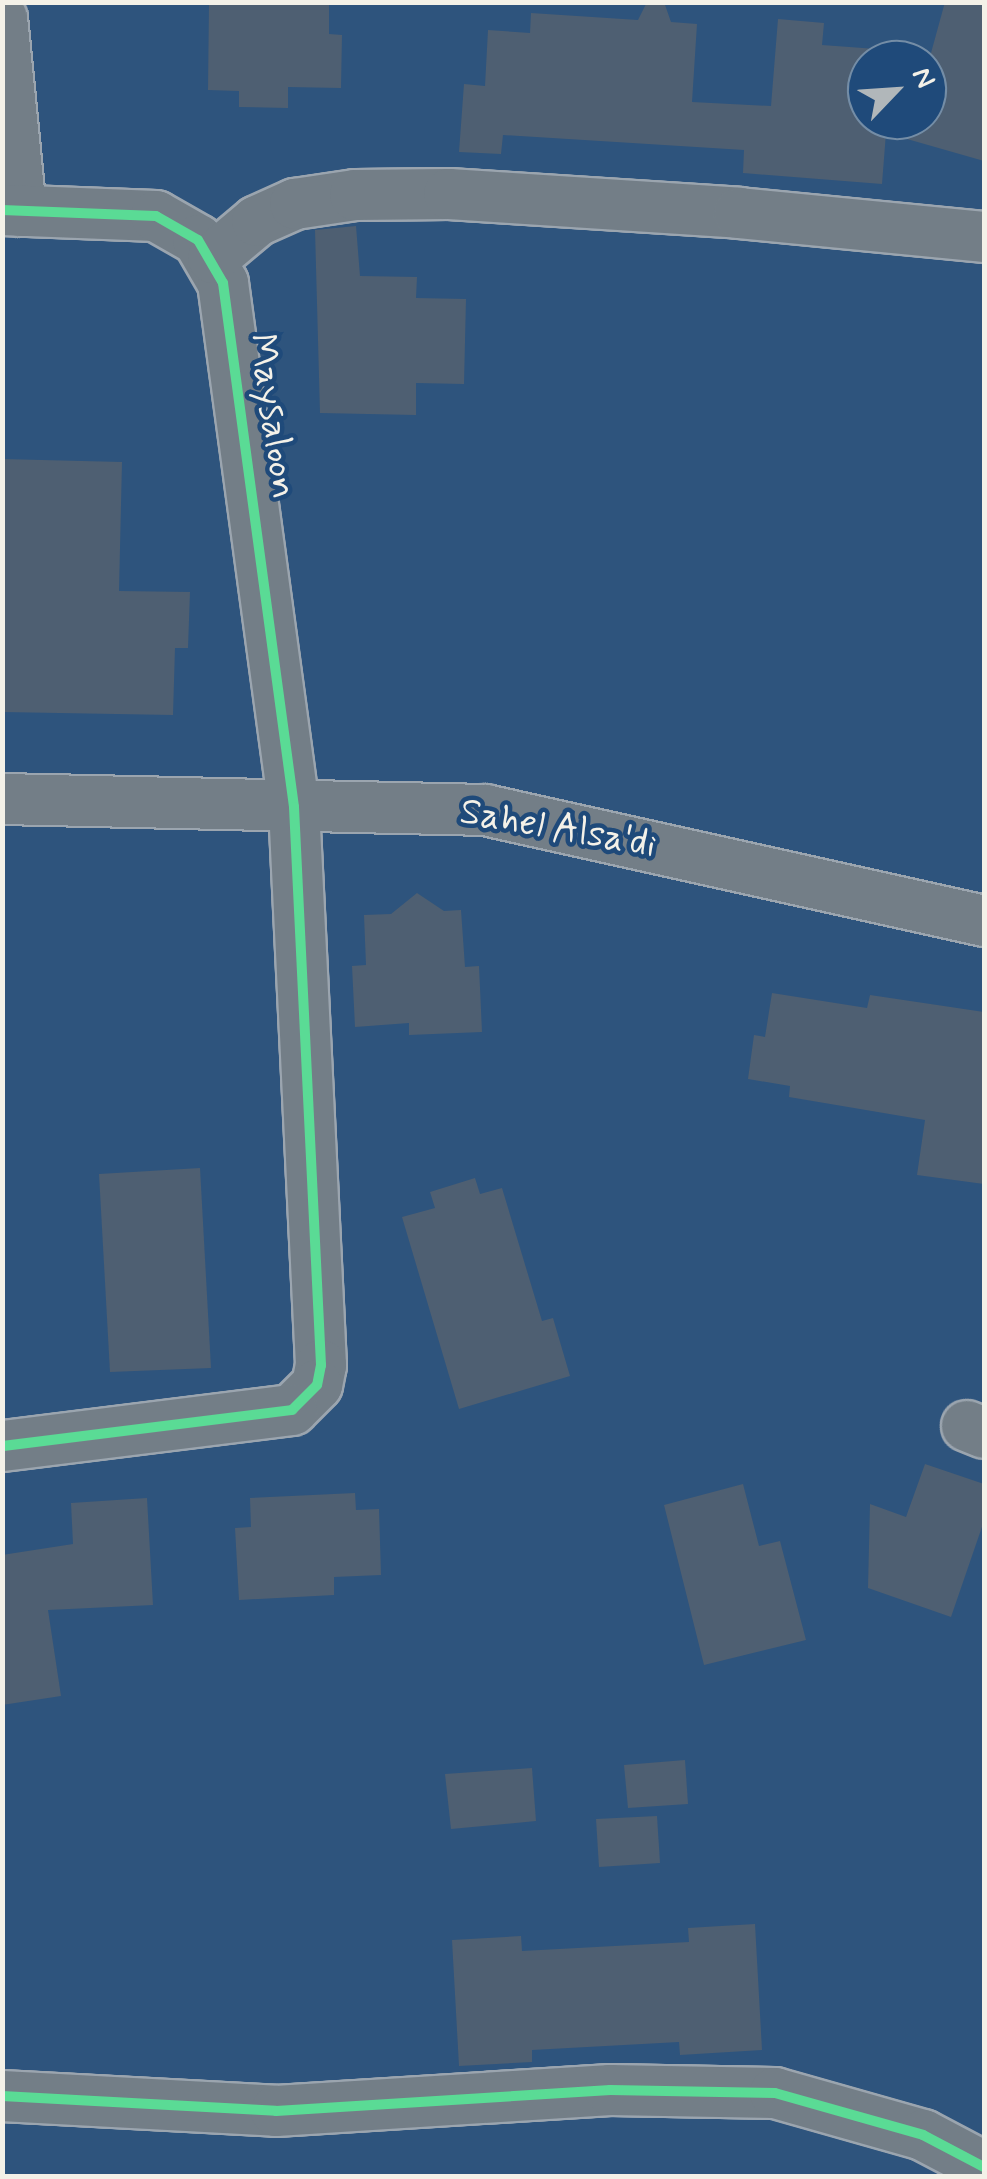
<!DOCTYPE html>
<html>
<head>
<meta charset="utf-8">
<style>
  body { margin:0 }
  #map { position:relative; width:987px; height:2179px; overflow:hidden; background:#344b65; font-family:Mynerve,sans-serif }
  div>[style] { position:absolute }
  .built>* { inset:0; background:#2e547d }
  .building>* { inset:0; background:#4e5f72 }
  .roads { filter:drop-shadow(2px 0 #9ba5af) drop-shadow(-2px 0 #9ba5af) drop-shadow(0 2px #9ba5af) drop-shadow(0 -2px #9ba5af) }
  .minor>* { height:50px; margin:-25px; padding:0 25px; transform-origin:25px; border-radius:25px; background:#737e87 }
  .cycleway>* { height:10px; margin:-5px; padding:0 5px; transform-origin:5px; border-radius:5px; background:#5adb95 }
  span { translate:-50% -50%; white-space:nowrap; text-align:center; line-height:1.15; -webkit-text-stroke:9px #1f4a7a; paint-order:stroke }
  .street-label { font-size:38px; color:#f4f1e8 }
  .frame { position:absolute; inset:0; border:5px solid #f4f1e8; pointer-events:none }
  .north { position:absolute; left:847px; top:40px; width:100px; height:100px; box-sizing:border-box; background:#1f4a7a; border:2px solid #748da6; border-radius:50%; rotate:65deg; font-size:28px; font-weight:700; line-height:40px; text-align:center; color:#f4f1e8 }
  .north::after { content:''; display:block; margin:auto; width:35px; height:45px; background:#b1b7ba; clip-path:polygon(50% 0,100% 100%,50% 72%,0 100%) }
</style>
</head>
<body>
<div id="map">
  <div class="built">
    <i style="clip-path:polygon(evenodd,3px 3px,984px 3px,984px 2176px,3px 2176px,3px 3px,867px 60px,927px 60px,927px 120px,867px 120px,867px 60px)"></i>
  </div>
  <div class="building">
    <i style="clip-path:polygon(209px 2px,329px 2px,329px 34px,342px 35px,341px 88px,288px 87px,288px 108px,239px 107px,239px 91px,208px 90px)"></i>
    <i style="clip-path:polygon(evenodd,647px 2px,664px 2px,671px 22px,697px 24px,692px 102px,771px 106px,778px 19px,824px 23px,822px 45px,931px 53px,945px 2px,984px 2px,984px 161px,886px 133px,882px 184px,743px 173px,744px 150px,503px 135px,501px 154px,459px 152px,464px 84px,485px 86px,488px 30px,530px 33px,531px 13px,638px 20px,647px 2px,867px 60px,927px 60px,927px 120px,867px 120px,867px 60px)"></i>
    <i style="clip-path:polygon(356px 226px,360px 276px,417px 277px,416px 298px,466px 299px,464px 384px,416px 383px,416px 415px,320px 413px,315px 230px)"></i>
    <i style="clip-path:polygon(2px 459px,122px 462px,119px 591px,190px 592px,188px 648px,175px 648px,173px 715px,2px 712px)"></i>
    <i style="clip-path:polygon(417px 893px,444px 911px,461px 910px,465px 967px,479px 966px,482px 1032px,409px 1035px,409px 1023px,355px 1027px,352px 966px,366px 965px,364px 915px,391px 914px)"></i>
    <i style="clip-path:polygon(772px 993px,867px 1008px,870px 995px,984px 1012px,984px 1184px,917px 1175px,925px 1120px,789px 1097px,790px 1086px,748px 1079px,754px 1035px,765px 1037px)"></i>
    <i style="clip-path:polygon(200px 1168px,211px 1368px,110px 1372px,99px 1174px)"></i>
    <i style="clip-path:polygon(475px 1178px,480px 1194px,502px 1188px,542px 1321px,553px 1318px,570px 1376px,459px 1409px,402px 1217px,435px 1208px,430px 1192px)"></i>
    <i style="clip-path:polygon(925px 1464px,984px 1484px,984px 1521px,951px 1617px,868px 1588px,870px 1504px,906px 1517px)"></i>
    <i style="clip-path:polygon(743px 1484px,759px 1546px,780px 1541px,806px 1640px,704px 1665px,664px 1505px)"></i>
    <i style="clip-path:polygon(355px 1493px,356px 1510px,379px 1509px,381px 1575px,334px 1577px,334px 1595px,239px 1600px,235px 1528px,251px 1527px,250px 1498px)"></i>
    <i style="clip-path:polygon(147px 1498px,153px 1605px,48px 1610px,61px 1696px,2px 1705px,2px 1555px,73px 1544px,71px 1503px)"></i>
    <i style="clip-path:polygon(685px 1760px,688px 1804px,628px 1808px,624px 1765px)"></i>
    <i style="clip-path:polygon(532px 1768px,536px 1821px,451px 1829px,445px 1774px)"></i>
    <i style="clip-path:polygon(657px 1816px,660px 1863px,599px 1867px,596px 1819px)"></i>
    <i style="clip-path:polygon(755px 1924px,762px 2050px,680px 2055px,679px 2042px,532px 2050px,532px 2062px,459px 2066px,452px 1940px,521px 1936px,522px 1951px,689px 1942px,688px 1928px)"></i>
  </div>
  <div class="roads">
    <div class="minor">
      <i style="left:2px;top:18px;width:194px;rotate:84.4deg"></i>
      <i style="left:2px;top:210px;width:154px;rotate:2.2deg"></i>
      <i style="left:156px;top:216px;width:48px;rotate:29.7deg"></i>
      <i style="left:198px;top:240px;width:50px;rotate:59.8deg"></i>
      <i style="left:223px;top:283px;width:529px;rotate:82.28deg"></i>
      <i style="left:294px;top:807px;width:559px;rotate:87.23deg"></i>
      <i style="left:321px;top:1365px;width:20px;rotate:101deg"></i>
      <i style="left:317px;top:1385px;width:35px;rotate:135deg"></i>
      <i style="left:292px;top:1410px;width:292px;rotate:172.9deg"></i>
      <i style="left:213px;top:258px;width:57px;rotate:-40.1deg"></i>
      <i style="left:257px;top:221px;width:42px;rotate:-24.1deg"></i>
      <i style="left:295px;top:204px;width:61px;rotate:-8.5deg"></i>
      <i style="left:355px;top:195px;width:94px;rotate:-0.6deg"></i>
      <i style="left:449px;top:194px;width:291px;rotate:3.7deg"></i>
      <i style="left:739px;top:213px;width:246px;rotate:5.6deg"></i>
      <i style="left:2px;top:799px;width:483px;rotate:1.3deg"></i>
      <i style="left:485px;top:810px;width:511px;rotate:12.54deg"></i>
      <i style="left:967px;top:1426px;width:18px;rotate:22deg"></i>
      <i style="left:2px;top:2096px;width:274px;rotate:3.1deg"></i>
      <i style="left:276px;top:2111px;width:335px;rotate:-3.6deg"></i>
      <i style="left:610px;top:2090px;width:165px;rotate:1deg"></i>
      <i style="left:775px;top:2093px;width:154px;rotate:15.8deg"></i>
      <i style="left:923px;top:2135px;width:69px;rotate:27.7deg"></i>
    </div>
  </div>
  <div class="cycleway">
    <i style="left:2px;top:210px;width:154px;rotate:2.2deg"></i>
    <i style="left:156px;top:216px;width:48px;rotate:29.7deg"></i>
    <i style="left:198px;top:240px;width:50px;rotate:59.8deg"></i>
    <i style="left:223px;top:283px;width:529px;rotate:82.28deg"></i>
    <i style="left:294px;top:807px;width:559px;rotate:87.23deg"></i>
    <i style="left:321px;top:1365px;width:20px;rotate:101deg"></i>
    <i style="left:317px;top:1385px;width:35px;rotate:135deg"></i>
    <i style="left:292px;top:1410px;width:292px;rotate:172.9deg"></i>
    <i style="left:2px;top:2096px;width:274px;rotate:3.1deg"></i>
    <i style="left:276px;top:2111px;width:335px;rotate:-3.6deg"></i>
    <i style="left:610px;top:2090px;width:165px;rotate:1deg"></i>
    <i style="left:775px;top:2093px;width:154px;rotate:15.8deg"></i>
    <i style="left:923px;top:2135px;width:69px;rotate:27.7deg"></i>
  </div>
  <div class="street-label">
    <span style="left:272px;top:416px;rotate:82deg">Maysaloon</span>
    <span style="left:558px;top:829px;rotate:10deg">Sahel Alsa'di</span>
  </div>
  <div class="frame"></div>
  <div class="north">N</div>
</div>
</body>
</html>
